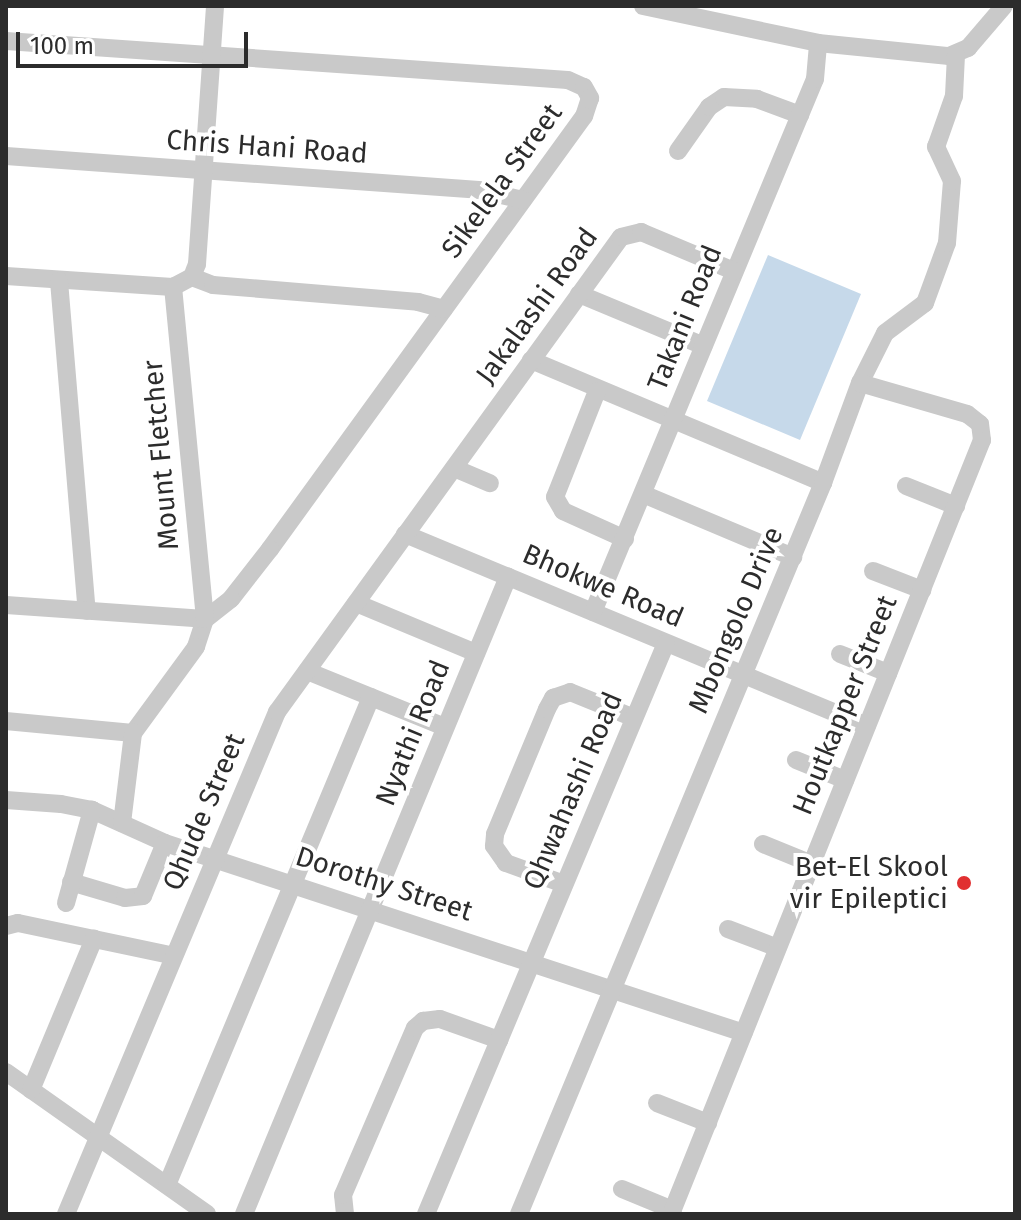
<!DOCTYPE html>
<html>
<head>
<meta charset="utf-8">
<style>
  body { margin:0 }
  #map { position:relative; width:1021px; height:1220px; overflow:hidden; background:#fff; font-family:"Fira Sans",sans-serif }
  div>[style] { position:absolute }
  .water>* { inset:0; background:#c6d9ea }
  .street>* { height:18px; margin:-9px; padding:0 9px; transform-origin:9px; border-radius:9px; background:#c9c9c9 }
  .dots>* { width:22px; height:22px; translate:-50% -50%; box-sizing:border-box; border:4px solid #fff; border-radius:50% }
  span { translate:-50% -50%; white-space:nowrap; text-align:center; line-height:1.15; -webkit-text-stroke:8px #fff; paint-order:stroke }
  .street-label { font-size:28px; color:#2c2c2c }
  .poi-label { font-size:28px; color:#2c2c2c }
  .right { translate:-100% -50%; text-align:right }
  .frame { position:absolute; inset:0; border:8px solid #2c2c2c; pointer-events:none }
  .scale { position:absolute; left:16px; top:32px; width:232px; height:36px; box-sizing:border-box; border:4px solid #2c2c2c; border-top:0; padding-left:10px; font-size:24px; line-height:28px; white-space:nowrap; color:#2c2c2c; -webkit-text-stroke:6px #fff; paint-order:stroke }
</style>
</head>
<body>
<div id="map">
  <div class="water">
    <i style="clip-path:polygon(768px 255px,861px 294px,800px 440px,707px 401px)"></i>
  </div>
  <div class="street">
    <i style="left:643px;top:6px;width:179px;rotate:11.9deg"></i>
    <i style="left:818px;top:43px;width:132px;rotate:5.7deg"></i>
    <i style="left:949px;top:56px;width:21px;rotate:-23deg"></i>
    <i style="left:968px;top:48px;width:55px;rotate:-49.4deg"></i>
    <i style="left:6px;top:41px;width:563px;rotate:3.97deg"></i>
    <i style="left:568px;top:80px;width:17px;rotate:24deg"></i>
    <i style="left:584px;top:87px;width:13px;rotate:61deg"></i>
    <i style="left:590px;top:98px;width:19px;rotate:108deg"></i>
    <i style="left:584px;top:116px;width:535px;rotate:125.95deg"></i>
    <i style="left:270px;top:549px;width:63px;rotate:128deg"></i>
    <i style="left:231px;top:599px;width:33px;rotate:142deg"></i>
    <i style="left:205px;top:619px;width:29px;rotate:108deg"></i>
    <i style="left:196px;top:647px;width:107px;rotate:126.2deg"></i>
    <i style="left:133px;top:733px;width:128px;rotate:-174.6deg"></i>
    <i style="left:678px;top:151px;width:54px;rotate:-54.8deg"></i>
    <i style="left:709px;top:107px;width:18px;rotate:-34deg"></i>
    <i style="left:724px;top:97px;width:33px;rotate:3deg"></i>
    <i style="left:757px;top:99px;width:46px;rotate:20.4deg"></i>
    <i style="left:6px;top:156px;width:474px;rotate:4.1deg"></i>
    <i style="left:479px;top:190px;width:45px;rotate:12.8deg"></i>
    <i style="left:6px;top:276px;width:167px;rotate:3.8deg"></i>
    <i style="left:173px;top:287px;width:21px;rotate:-28deg"></i>
    <i style="left:192px;top:277px;width:14px;rotate:-69deg"></i>
    <i style="left:197px;top:264px;width:259px;rotate:-86deg"></i>
    <i style="left:192px;top:277px;width:22px;rotate:21deg"></i>
    <i style="left:213px;top:285px;width:206px;rotate:4.7deg"></i>
    <i style="left:418px;top:302px;width:27px;rotate:15deg"></i>
    <i style="left:59px;top:281px;width:331px;rotate:85.2deg"></i>
    <i style="left:579px;top:294px;width:135px;rotate:22.6deg"></i>
    <i style="left:531px;top:360px;width:317px;rotate:22.8deg"></i>
    <i style="left:597px;top:391px;width:114px;rotate:111.6deg"></i>
    <i style="left:555px;top:497px;width:16px;rotate:60deg"></i>
    <i style="left:563px;top:511px;width:68px;rotate:24.3deg"></i>
    <i style="left:454px;top:468px;width:39px;rotate:23deg"></i>
    <i style="left:906px;top:486px;width:54px;rotate:21.8deg"></i>
    <i style="left:643px;top:494px;width:163px;rotate:22.8deg"></i>
    <i style="left:405px;top:534px;width:500px;rotate:22.57deg"></i>
    <i style="left:873px;top:571px;width:53px;rotate:21.2deg"></i>
    <i style="left:356px;top:603px;width:130px;rotate:22.6deg"></i>
    <i style="left:6px;top:605px;width:199px;rotate:4deg"></i>
    <i style="left:205px;top:619px;width:334px;rotate:-95.5deg"></i>
    <i style="left:593px;top:612px;width:577px;rotate:-67.39deg"></i>
    <i style="left:815px;top:79px;width:36px;rotate:-85deg"></i>
    <i style="left:840px;top:654px;width:52px;rotate:21.6deg"></i>
    <i style="left:307px;top:671px;width:149px;rotate:22.1deg"></i>
    <i style="left:796px;top:760px;width:53px;rotate:22.2deg"></i>
    <i style="left:6px;top:800px;width:55px;rotate:4.2deg"></i>
    <i style="left:61px;top:804px;width:32px;rotate:11deg"></i>
    <i style="left:92px;top:810px;width:80px;rotate:24.3deg"></i>
    <i style="left:165px;top:843px;width:609px;rotate:18.17deg"></i>
    <i style="left:122px;top:823px;width:91px;rotate:-83deg"></i>
    <i style="left:763px;top:844px;width:53px;rotate:22.2deg"></i>
    <i style="left:71px;top:882px;width:56px;rotate:16.5deg"></i>
    <i style="left:125px;top:898px;width:18px;rotate:-6deg"></i>
    <i style="left:143px;top:896px;width:57px;rotate:-67.5deg"></i>
    <i style="left:564px;top:884px;width:62px;rotate:-160.1deg"></i>
    <i style="left:506px;top:863px;width:21px;rotate:-125deg"></i>
    <i style="left:494px;top:846px;width:12px;rotate:-85deg"></i>
    <i style="left:495px;top:834px;width:135px;rotate:-67.4deg"></i>
    <i style="left:547px;top:709px;width:13px;rotate:-61deg"></i>
    <i style="left:553px;top:698px;width:18px;rotate:-19deg"></i>
    <i style="left:570px;top:692px;width:69px;rotate:22.1deg"></i>
    <i style="left:66px;top:903px;width:97px;rotate:-74.4deg"></i>
    <i style="left:6px;top:926px;width:12px;rotate:-14deg"></i>
    <i style="left:18px;top:923px;width:159px;rotate:11.9deg"></i>
    <i style="left:728px;top:929px;width:53px;rotate:20.8deg"></i>
    <i style="left:6px;top:1072px;width:246px;rotate:35.2deg"></i>
    <i style="left:31px;top:1090px;width:164px;rotate:-67.4deg"></i>
    <i style="left:657px;top:1103px;width:55px;rotate:21.4deg"></i>
    <i style="left:167px;top:1185px;width:529px;rotate:-67.31deg"></i>
    <i style="left:622px;top:1189px;width:55px;rotate:22.4deg"></i>
    <i style="left:66px;top:1214px;width:545px;rotate:-67.2deg"></i>
    <i style="left:277px;top:712px;width:586px;rotate:-54.09deg"></i>
    <i style="left:621px;top:237px;width:21px;rotate:-14deg"></i>
    <i style="left:641px;top:232px;width:101px;rotate:22.8deg"></i>
    <i style="left:244px;top:1214px;width:690px;rotate:-67.49deg"></i>
    <i style="left:345px;top:1214px;width:19px;rotate:-96deg"></i>
    <i style="left:343px;top:1195px;width:182px;rotate:-66.7deg"></i>
    <i style="left:415px;top:1028px;width:11px;rotate:-41deg"></i>
    <i style="left:423px;top:1021px;width:17px;rotate:-7deg"></i>
    <i style="left:440px;top:1019px;width:63px;rotate:19.6deg"></i>
    <i style="left:426px;top:1214px;width:619px;rotate:-67.2deg"></i>
    <i style="left:519px;top:1214px;width:792px;rotate:-67.42deg"></i>
    <i style="left:823px;top:483px;width:107px;rotate:-69.7deg"></i>
    <i style="left:860px;top:383px;width:56px;rotate:-63.4deg"></i>
    <i style="left:885px;top:333px;width:50px;rotate:-36.9deg"></i>
    <i style="left:925px;top:303px;width:64px;rotate:-69.9deg"></i>
    <i style="left:947px;top:243px;width:62px;rotate:-85.4deg"></i>
    <i style="left:952px;top:181px;width:38px;rotate:-115deg"></i>
    <i style="left:936px;top:147px;width:54px;rotate:-70.6deg"></i>
    <i style="left:954px;top:96px;width:41px;rotate:-87.2deg"></i>
    <i style="left:671px;top:1214px;width:834px;rotate:-68.11deg"></i>
    <i style="left:982px;top:440px;width:16px;rotate:-97deg"></i>
    <i style="left:980px;top:424px;width:16px;rotate:-142deg"></i>
    <i style="left:967px;top:414px;width:111px;rotate:-163.8deg"></i>
  </div>
  <div class="dots">
    <i style="left:964px;top:883px;background:#e13031"></i>
  </div>
  <div class="street-label">
    <span style="left:267px;top:147px;rotate:4deg">Chris Hani Road</span>
    <span style="left:502px;top:181px;rotate:-54deg">Sikelela Street</span>
    <span style="left:537px;top:306px;rotate:-54deg">Jakalashi Road</span>
    <span style="left:685px;top:318px;rotate:-68deg">Takani Road</span>
    <span style="left:161px;top:455px;rotate:-95deg">Mount Fletcher</span>
    <span style="left:603px;top:586px;rotate:23deg">Bhokwe Road</span>
    <span style="left:736px;top:620px;rotate:-67deg">Mbongolo Drive</span>
    <span style="left:845px;top:705px;rotate:-68deg">Houtkapper Street</span>
    <span style="left:413px;top:733px;rotate:-68deg">Nyathi Road</span>
    <span style="left:573px;top:791px;rotate:-67deg">Qhwahashi Road</span>
    <span style="left:204px;top:812px;rotate:-67deg">Qhude Street</span>
    <span style="left:384px;top:884px;rotate:18deg">Dorothy Street</span>
  </div>
  <div class="poi-label">
    <span class="right" style="left:948px;top:883px">Bet-El Skool<br>vir Epileptici</span>
  </div>
  <div class="frame"></div>
  <div class="scale">100 m</div>
</div>
</body>
</html>
